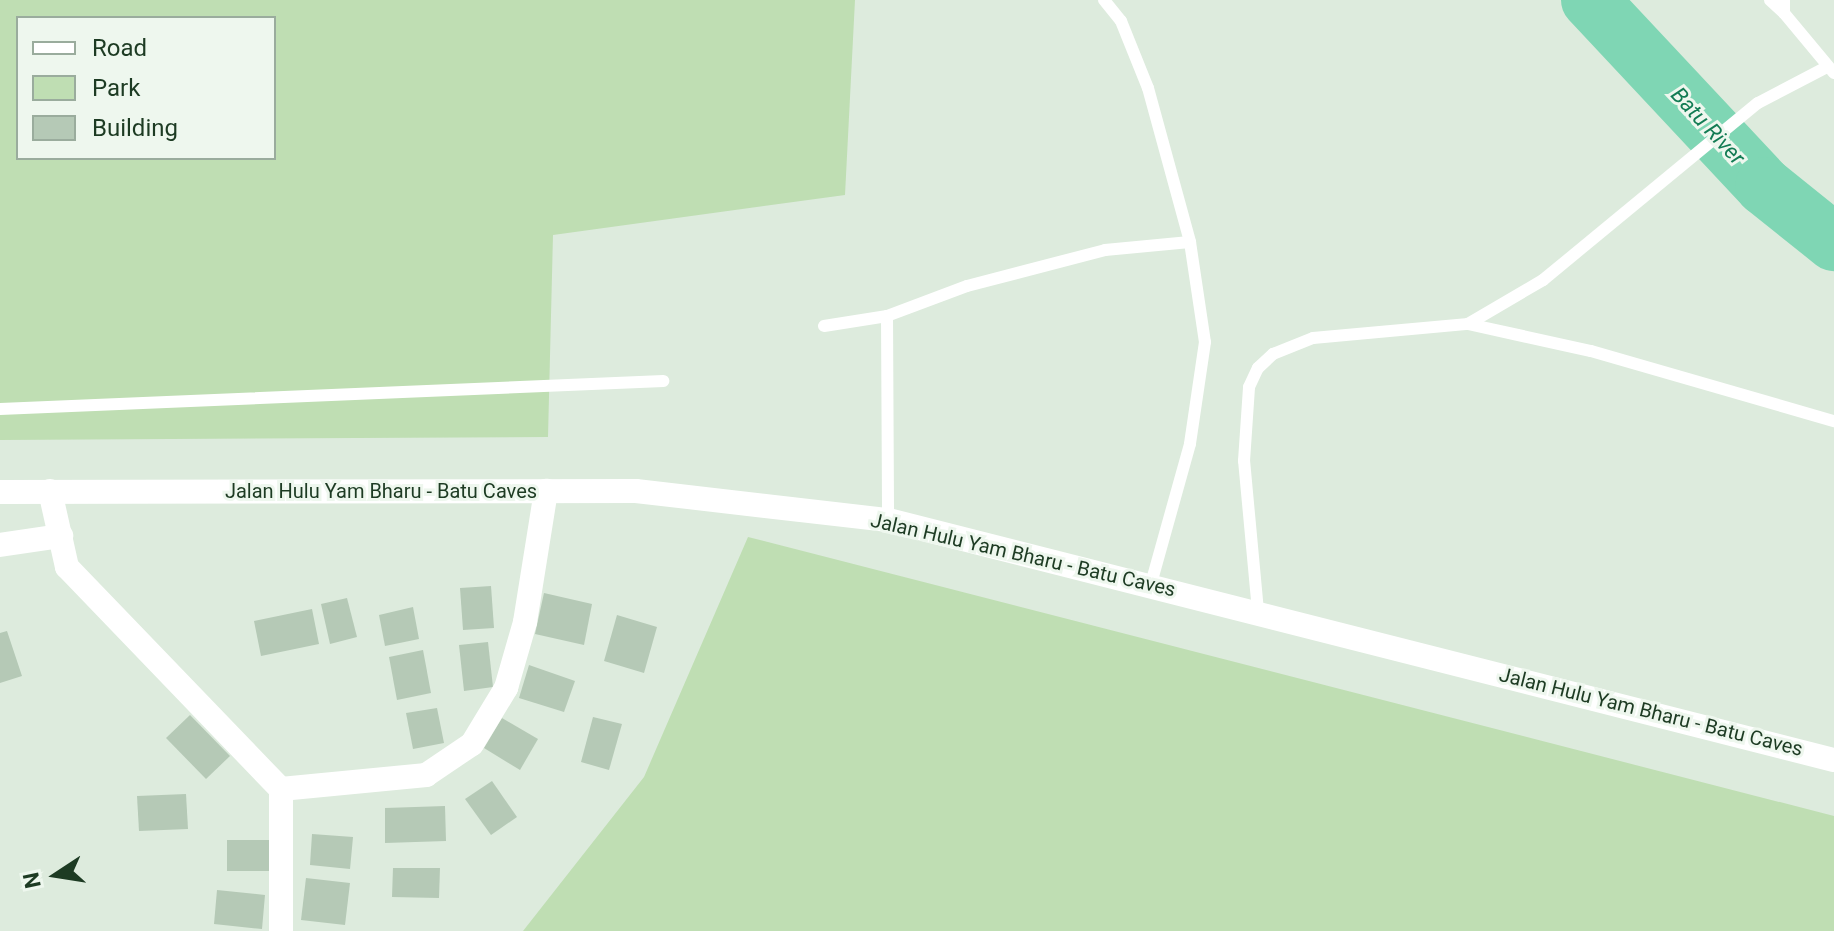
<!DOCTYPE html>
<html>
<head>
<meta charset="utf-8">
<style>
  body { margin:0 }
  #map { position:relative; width:1834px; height:931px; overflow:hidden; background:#ddebdd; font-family:Roboto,sans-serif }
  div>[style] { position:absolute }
  .green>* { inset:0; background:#bfdeb3 }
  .river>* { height:58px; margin:-29px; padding:0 29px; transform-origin:29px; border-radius:29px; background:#7fd6b4 }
  .building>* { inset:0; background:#b5c9b6 }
  .lane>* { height:12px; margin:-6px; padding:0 6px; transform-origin:6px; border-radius:6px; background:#fff }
  .street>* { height:24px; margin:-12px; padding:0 12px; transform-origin:12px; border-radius:12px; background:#fff }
  .secondary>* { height:24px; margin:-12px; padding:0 12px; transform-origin:12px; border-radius:12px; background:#fff }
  span { translate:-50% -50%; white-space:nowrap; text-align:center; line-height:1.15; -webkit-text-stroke:6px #eef7ee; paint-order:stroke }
  .street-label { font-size:20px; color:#1d3b23 }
  .water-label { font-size:22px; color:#137c54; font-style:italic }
  .legend { position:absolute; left:16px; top:16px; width:260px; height:144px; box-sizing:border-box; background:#eef7ee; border:2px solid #9aac9d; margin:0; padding:10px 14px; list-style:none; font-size:24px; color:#1d3b23 }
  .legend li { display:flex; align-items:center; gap:16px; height:40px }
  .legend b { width:40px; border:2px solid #9aac9d }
  .north { position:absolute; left:16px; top:835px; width:80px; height:80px; -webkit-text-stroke:6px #eef7ee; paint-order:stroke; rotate:258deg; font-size:22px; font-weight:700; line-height:32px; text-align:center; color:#1d3b23 }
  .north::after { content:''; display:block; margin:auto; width:28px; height:36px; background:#1d3b23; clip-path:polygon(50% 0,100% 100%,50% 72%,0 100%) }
</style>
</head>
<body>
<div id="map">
  <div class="green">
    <i style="clip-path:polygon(evenodd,0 0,855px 0,845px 195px,553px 235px,548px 437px,0 440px,0 0,18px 18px,274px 18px,274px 158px,18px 158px,18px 18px)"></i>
    <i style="clip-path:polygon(748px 537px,1834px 816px,1834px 931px,523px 931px,644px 777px)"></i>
  </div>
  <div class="river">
    <i style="left:1590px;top:0;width:255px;rotate:46.9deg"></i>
    <i style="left:1764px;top:186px;width:90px;rotate:38.7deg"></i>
  </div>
  <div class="building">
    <i style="clip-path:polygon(491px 586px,494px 628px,463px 630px,460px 588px)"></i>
    <i style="clip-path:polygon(544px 593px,592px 604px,584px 645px,535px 634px)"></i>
    <i style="clip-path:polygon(347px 598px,357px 637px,330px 644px,321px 604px)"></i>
    <i style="clip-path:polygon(413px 607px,419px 639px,385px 646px,379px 615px)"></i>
    <i style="clip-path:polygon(312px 609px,319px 644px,261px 656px,254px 621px)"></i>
    <i style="clip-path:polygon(617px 615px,657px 627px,644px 673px,604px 661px)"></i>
    <i style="clip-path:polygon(7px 631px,22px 676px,0 683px,0 633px)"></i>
    <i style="clip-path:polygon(488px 642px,493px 687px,464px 691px,459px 645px)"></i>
    <i style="clip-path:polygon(423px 650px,431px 693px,397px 700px,389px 657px)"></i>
    <i style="clip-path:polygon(529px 665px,575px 681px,564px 712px,519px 698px)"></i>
    <i style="clip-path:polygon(437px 708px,444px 743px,413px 749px,406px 713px)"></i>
    <i style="clip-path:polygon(190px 715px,230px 756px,206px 779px,166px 738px)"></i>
    <i style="clip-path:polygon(593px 717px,622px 724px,609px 770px,581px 762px)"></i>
    <i style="clip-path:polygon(502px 718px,538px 739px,520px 770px,484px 748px)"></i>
    <i style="clip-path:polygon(492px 781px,517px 817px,491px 835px,465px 799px)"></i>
    <i style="clip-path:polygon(186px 794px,188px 829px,139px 831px,137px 796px)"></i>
    <i style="clip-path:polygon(445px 806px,446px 841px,385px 843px,385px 808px)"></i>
    <i style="clip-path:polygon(312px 834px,353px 837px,350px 869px,310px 865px)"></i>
    <i style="clip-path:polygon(227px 840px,270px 840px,270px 871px,227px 871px)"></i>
    <i style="clip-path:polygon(393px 868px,440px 868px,439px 898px,392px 897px)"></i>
    <i style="clip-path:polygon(306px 878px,350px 883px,345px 925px,301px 920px)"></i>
    <i style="clip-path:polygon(217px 890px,265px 895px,262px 929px,214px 924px)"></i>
  </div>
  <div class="lane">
    <i style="left:1104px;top:0;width:27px;rotate:51deg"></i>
    <i style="left:1121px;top:21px;width:72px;rotate:68.1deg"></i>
    <i style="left:1148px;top:88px;width:160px;rotate:74.7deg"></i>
    <i style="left:1190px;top:242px;width:101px;rotate:81.5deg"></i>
    <i style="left:1205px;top:342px;width:103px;rotate:98.4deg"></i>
    <i style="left:1190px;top:444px;width:145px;rotate:105.6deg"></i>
    <i style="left:1770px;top:0;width:19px;rotate:43deg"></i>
    <i style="left:1784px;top:0;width:13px;rotate:90deg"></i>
    <i style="left:1784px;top:13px;width:78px;rotate:50.2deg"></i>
    <i style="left:887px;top:316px;width:204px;rotate:89.7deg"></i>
    <i style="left:1468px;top:324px;width:126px;rotate:12.4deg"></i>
    <i style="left:1591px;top:351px;width:253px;rotate:16.1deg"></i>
    <i style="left:824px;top:326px;width:64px;rotate:-9deg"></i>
    <i style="left:887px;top:316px;width:85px;rotate:-20.6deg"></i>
    <i style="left:967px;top:286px;width:143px;rotate:-14.6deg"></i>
    <i style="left:1105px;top:250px;width:85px;rotate:-5.4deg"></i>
    <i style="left:0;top:409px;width:664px;rotate:-2.42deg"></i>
    <i style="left:1258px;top:611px;width:151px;rotate:-95.3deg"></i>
    <i style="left:1244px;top:461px;width:74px;rotate:-86.1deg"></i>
    <i style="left:1249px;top:387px;width:21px;rotate:-65deg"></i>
    <i style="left:1258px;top:368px;width:21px;rotate:-43deg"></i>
    <i style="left:1273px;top:354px;width:43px;rotate:-21.8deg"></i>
    <i style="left:1313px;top:338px;width:156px;rotate:-5.2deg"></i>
    <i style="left:1468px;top:324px;width:87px;rotate:-30.4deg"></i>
    <i style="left:1543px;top:280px;width:278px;rotate:-39.5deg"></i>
    <i style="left:1758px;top:103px;width:78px;rotate:-27.6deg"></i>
  </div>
  <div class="street">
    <i style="left:50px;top:491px;width:78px;rotate:77.4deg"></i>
    <i style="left:67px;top:567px;width:308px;rotate:46.1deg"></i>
    <i style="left:281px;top:789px;width:142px;rotate:90deg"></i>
    <i style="left:0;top:545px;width:62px;rotate:-8.4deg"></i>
    <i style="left:281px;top:789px;width:146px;rotate:-5.5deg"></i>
    <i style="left:426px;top:775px;width:55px;rotate:-34deg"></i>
    <i style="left:472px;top:744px;width:66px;rotate:-58.7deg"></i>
    <i style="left:506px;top:688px;width:69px;rotate:-73.9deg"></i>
    <i style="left:525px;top:622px;width:133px;rotate:-80.9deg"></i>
  </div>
  <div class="secondary">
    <i style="left:0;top:492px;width:636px;rotate:-0.09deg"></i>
    <i style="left:636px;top:491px;width:254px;rotate:6.6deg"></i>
    <i style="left:888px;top:520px;width:976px;rotate:14.24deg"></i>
  </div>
  <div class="street-label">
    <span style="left:381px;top:491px">Jalan Hulu Yam Bharu - Batu Caves</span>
    <span style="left:1023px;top:555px;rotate:13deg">Jalan Hulu Yam Bharu - Batu Caves</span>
    <span style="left:1651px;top:712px;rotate:14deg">Jalan Hulu Yam Bharu - Batu Caves</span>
  </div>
  <div class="water-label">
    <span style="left:1708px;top:126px;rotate:47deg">Batu River</span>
  </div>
  <ul class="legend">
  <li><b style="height:10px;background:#fff"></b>Road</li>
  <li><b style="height:22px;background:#bfdeb3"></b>Park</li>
  <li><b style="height:22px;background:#b5c9b6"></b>Building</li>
  </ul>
  <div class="north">N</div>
</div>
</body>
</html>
